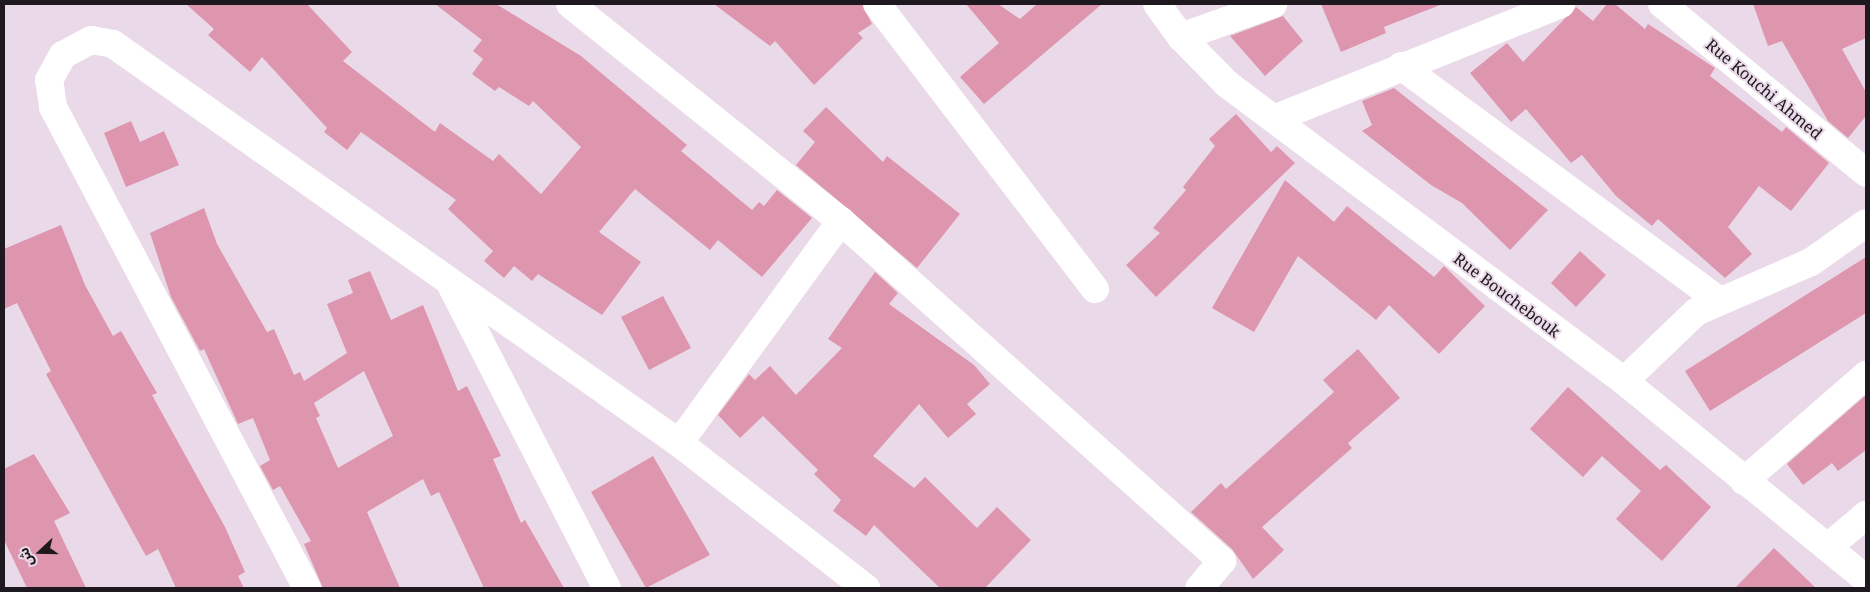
<!DOCTYPE html>
<html>
<head>
<meta charset="utf-8">
<style>
  body { margin:0 }
  #map { position:relative; width:1870px; height:592px; overflow:hidden; background:#ead9e8; font-family:"Noto Serif","Noto Sans Arabic",serif }
  div>[style] { position:absolute }
  .building>* { inset:0; background:#dd96ae }
  .minor>* { height:28px; margin:-14px; padding:0 14px; transform-origin:14px; border-radius:14px; background:#fff }
  span { translate:-50% -50%; white-space:nowrap; text-align:center; line-height:1.15; -webkit-text-stroke:4px #ead9e8; paint-order:stroke }
  .street-label { font-size:16px; color:#1e191e }
  .frame { position:absolute; inset:0; border:5px solid #1e191e; pointer-events:none }
  .north { position:absolute; left:15px; top:527px; width:50px; height:50px; -webkit-text-stroke:4px #ead9e8; paint-order:stroke; rotate:249deg; font-size:14px; font-weight:700; line-height:20px; text-align:center; color:#1e191e }
  .north::after { content:''; display:block; margin:auto; width:18px; height:22px; background:#1e191e; clip-path:polygon(50% 0,100% 100%,50% 72%,0 100%) }
</style>
</head>
<body>
<div id="map">
  <div class="building">
    <i style="clip-path:polygon(186px 4px,307px 4px,352px 52px,343px 61px,435px 132px,440px 123px,493px 161px,499px 154px,541px 194px,581px 147px,533px 101px,529px 106px,499px 87px,495px 91px,472px 74px,483px 59px,473px 51px,482px 40px,435px 4px,496px 4px,581px 56px,687px 145px,681px 151px,752px 210px,759px 202px,764px 206px,777px 190px,812px 218px,762px 277px,718px 240px,710px 250px,635px 189px,599px 232px,641px 262px,602px 315px,538px 274px,532px 281px,514px 266px,504px 278px,484px 261px,493px 251px,448px 209px,456px 200px,361px 132px,347px 150px,324px 132px,327px 128px,262px 57px,250px 72px,208px 35px,214px 29px)"></i>
    <i style="clip-path:polygon(714px 4px,862px 4px,872px 24px,858px 33px,863px 38px,814px 85px,775px 41px,770px 46px)"></i>
    <i style="clip-path:polygon(966px 4px,998px 4px,1020px 19px,1037px 4px,1102px 4px,984px 104px,960px 77px,999px 43px)"></i>
    <i style="clip-path:polygon(1321px 4px,1440px 4px,1440px 5px,1384px 27px,1386px 33px,1341px 52px)"></i>
    <i style="clip-path:polygon(1607px 4px,1615px 4px,1645px 29px,1648px 24px,1715px 68px,1710px 76px,1782px 132px,1786px 127px,1829px 163px,1791px 211px,1759px 186px,1728px 227px,1752px 254px,1725px 278px,1658px 219px,1652px 226px,1616px 196px,1582px 155px,1571px 163px,1526px 109px,1511px 122px,1470px 73px,1507px 43px,1523px 62px,1576px 7px,1593px 21px)"></i>
    <i style="clip-path:polygon(1753px 4px,1866px 4px,1866px 38px,1842px 49px,1866px 92px,1866px 116px,1848px 138px,1828px 121px,1782px 41px,1768px 46px)"></i>
    <i style="clip-path:polygon(1283px 16px,1303px 41px,1265px 76px,1230px 36px)"></i>
    <i style="clip-path:polygon(1394px 88px,1548px 210px,1510px 250px,1462px 203px,1431px 185px,1362px 131px,1372px 125px,1362px 101px)"></i>
    <i style="clip-path:polygon(826px 107px,883px 162px,887px 156px,960px 214px,917px 268px,796px 165px,815px 142px,803px 131px)"></i>
    <i style="clip-path:polygon(1236px 114px,1271px 152px,1277px 146px,1295px 163px,1156px 297px,1126px 265px,1160px 233px,1153px 228px,1186px 190px,1183px 187px,1215px 146px,1209px 139px)"></i>
    <i style="clip-path:polygon(131px 121px,140px 142px,164px 131px,179px 165px,126px 187px,104px 133px)"></i>
    <i style="clip-path:polygon(1285px 180px,1334px 222px,1347px 206px,1434px 277px,1444px 266px,1485px 306px,1439px 354px,1389px 305px,1376px 320px,1298px 256px,1254px 332px,1212px 308px)"></i>
    <i style="clip-path:polygon(evenodd,204px 208px,217px 244px,267px 332px,274px 329px,294px 375px,300px 372px,304px 381px,347px 353px,327px 304px,353px 293px,348px 280px,370px 271px,391px 320px,423px 305px,458px 391px,467px 386px,501px 456px,493px 459px,521px 523px,525px 520px,564px 588px,484px 588px,439px 492px,431px 496px,423px 479px,367px 512px,400px 588px,323px 588px,304px 544px,311px 541px,280px 486px,273px 490px,260px 466px,270px 460px,253px 418px,238px 424px,204px 349px,200px 351px,171px 297px,150px 233px,204px 208px,364px 371px,393px 436px,338px 468px,316px 418px,320px 416px,314px 403px,364px 371px)"></i>
    <i style="clip-path:polygon(61px 225px,85px 285px,113px 336px,121px 331px,157px 393px,152px 395px,225px 527px,245px 572px,238px 576px,244px 588px,176px 588px,158px 549px,146px 556px,46px 374px,51px 371px,17px 303px,4px 309px,4px 249px)"></i>
    <i style="clip-path:polygon(1580px 251px,1606px 275px,1576px 307px,1551px 283px)"></i>
    <i style="clip-path:polygon(1866px 257px,1866px 313px,1710px 411px,1685px 371px)"></i>
    <i style="clip-path:polygon(875px 272px,898px 293px,889px 304px,974px 365px,990px 384px,967px 404px,976px 414px,948px 438px,919px 404px,873px 456px,914px 488px,925px 477px,977px 528px,997px 507px,1031px 540px,985px 588px,940px 588px,874px 525px,866px 536px,833px 511px,841px 500px,814px 474px,818px 470px,763px 416px,740px 438px,718px 415px,749px 374px,755px 380px,770px 366px,796px 395px,842px 348px,828px 339px)"></i>
    <i style="clip-path:polygon(663px 296px,691px 348px,649px 370px,621px 317px)"></i>
    <i style="clip-path:polygon(1358px 349px,1400px 398px,1348px 443px,1352px 448px,1262px 527px,1284px 550px,1253px 579px,1232px 549px,1191px 512px,1221px 483px,1226px 489px,1334px 392px,1323px 380px)"></i>
    <i style="clip-path:polygon(1568px 387px,1660px 470px,1666px 465px,1711px 507px,1662px 561px,1616px 519px,1641px 491px,1602px 456px,1583px 477px,1530px 429px)"></i>
    <i style="clip-path:polygon(1866px 395px,1866px 450px,1838px 471px,1832px 463px,1803px 485px,1787px 464px)"></i>
    <i style="clip-path:polygon(34px 454px,70px 513px,54px 521px,86px 588px,27px 588px,4px 540px,4px 469px)"></i>
    <i style="clip-path:polygon(653px 456px,710px 555px,646px 588px,591px 492px)"></i>
    <i style="clip-path:polygon(1774px 548px,1816px 588px,1735px 588px)"></i>
  </div>
  <div class="minor">
    <i style="left:570px;top:4px;width:347px;rotate:38.7deg"></i>
    <i style="left:841px;top:221px;width:511px;rotate:41.75deg"></i>
    <i style="left:1222px;top:561px;width:35px;rotate:130deg"></i>
    <i style="left:877px;top:4px;width:359px;rotate:52.6deg"></i>
    <i style="left:1157px;top:4px;width:41px;rotate:54deg"></i>
    <i style="left:1181px;top:37px;width:66px;rotate:45.6deg"></i>
    <i style="left:1227px;top:84px;width:496px;rotate:36.8deg"></i>
    <i style="left:1624px;top:381px;width:313px;rotate:39.3deg"></i>
    <i style="left:1662px;top:4px;width:265px;rotate:39.6deg"></i>
    <i style="left:1181px;top:37px;width:98px;rotate:-19.7deg"></i>
    <i style="left:1401px;top:66px;width:394px;rotate:36.4deg"></i>
    <i style="left:1276px;top:118px;width:307px;rotate:-21.8deg"></i>
    <i style="left:452px;top:287px;width:339px;rotate:62.8deg"></i>
    <i style="left:1624px;top:381px;width:100px;rotate:-43.8deg"></i>
    <i style="left:1696px;top:312px;width:125px;rotate:-23.5deg"></i>
    <i style="left:1811px;top:262px;width:67px;rotate:-35.3deg"></i>
    <i style="left:679px;top:443px;width:275px;rotate:-53.9deg"></i>
    <i style="left:1744px;top:481px;width:162px;rotate:-41deg"></i>
    <i style="left:1828px;top:547px;width:50px;rotate:-40.1deg"></i>
    <i style="left:307px;top:588px;width:544px;rotate:-117.84deg"></i>
    <i style="left:53px;top:107px;width:27px;rotate:-98deg"></i>
    <i style="left:49px;top:80px;width:29px;rotate:-61deg"></i>
    <i style="left:63px;top:55px;width:32px;rotate:-28deg"></i>
    <i style="left:91px;top:40px;width:22px;rotate:10deg"></i>
    <i style="left:113px;top:44px;width:693px;rotate:35.18deg"></i>
    <i style="left:679px;top:443px;width:237px;rotate:37.8deg"></i>
  </div>
  <div class="street-label">
    <span style="left:1764px;top:89px;rotate:40deg">Rue Kouchi Ahmed</span>
    <span style="left:1507px;top:295px;rotate:37deg">Rue Bouchebouk</span>
  </div>
  <div class="frame"></div>
  <div class="north">ش</div>
</div>
</body>
</html>
